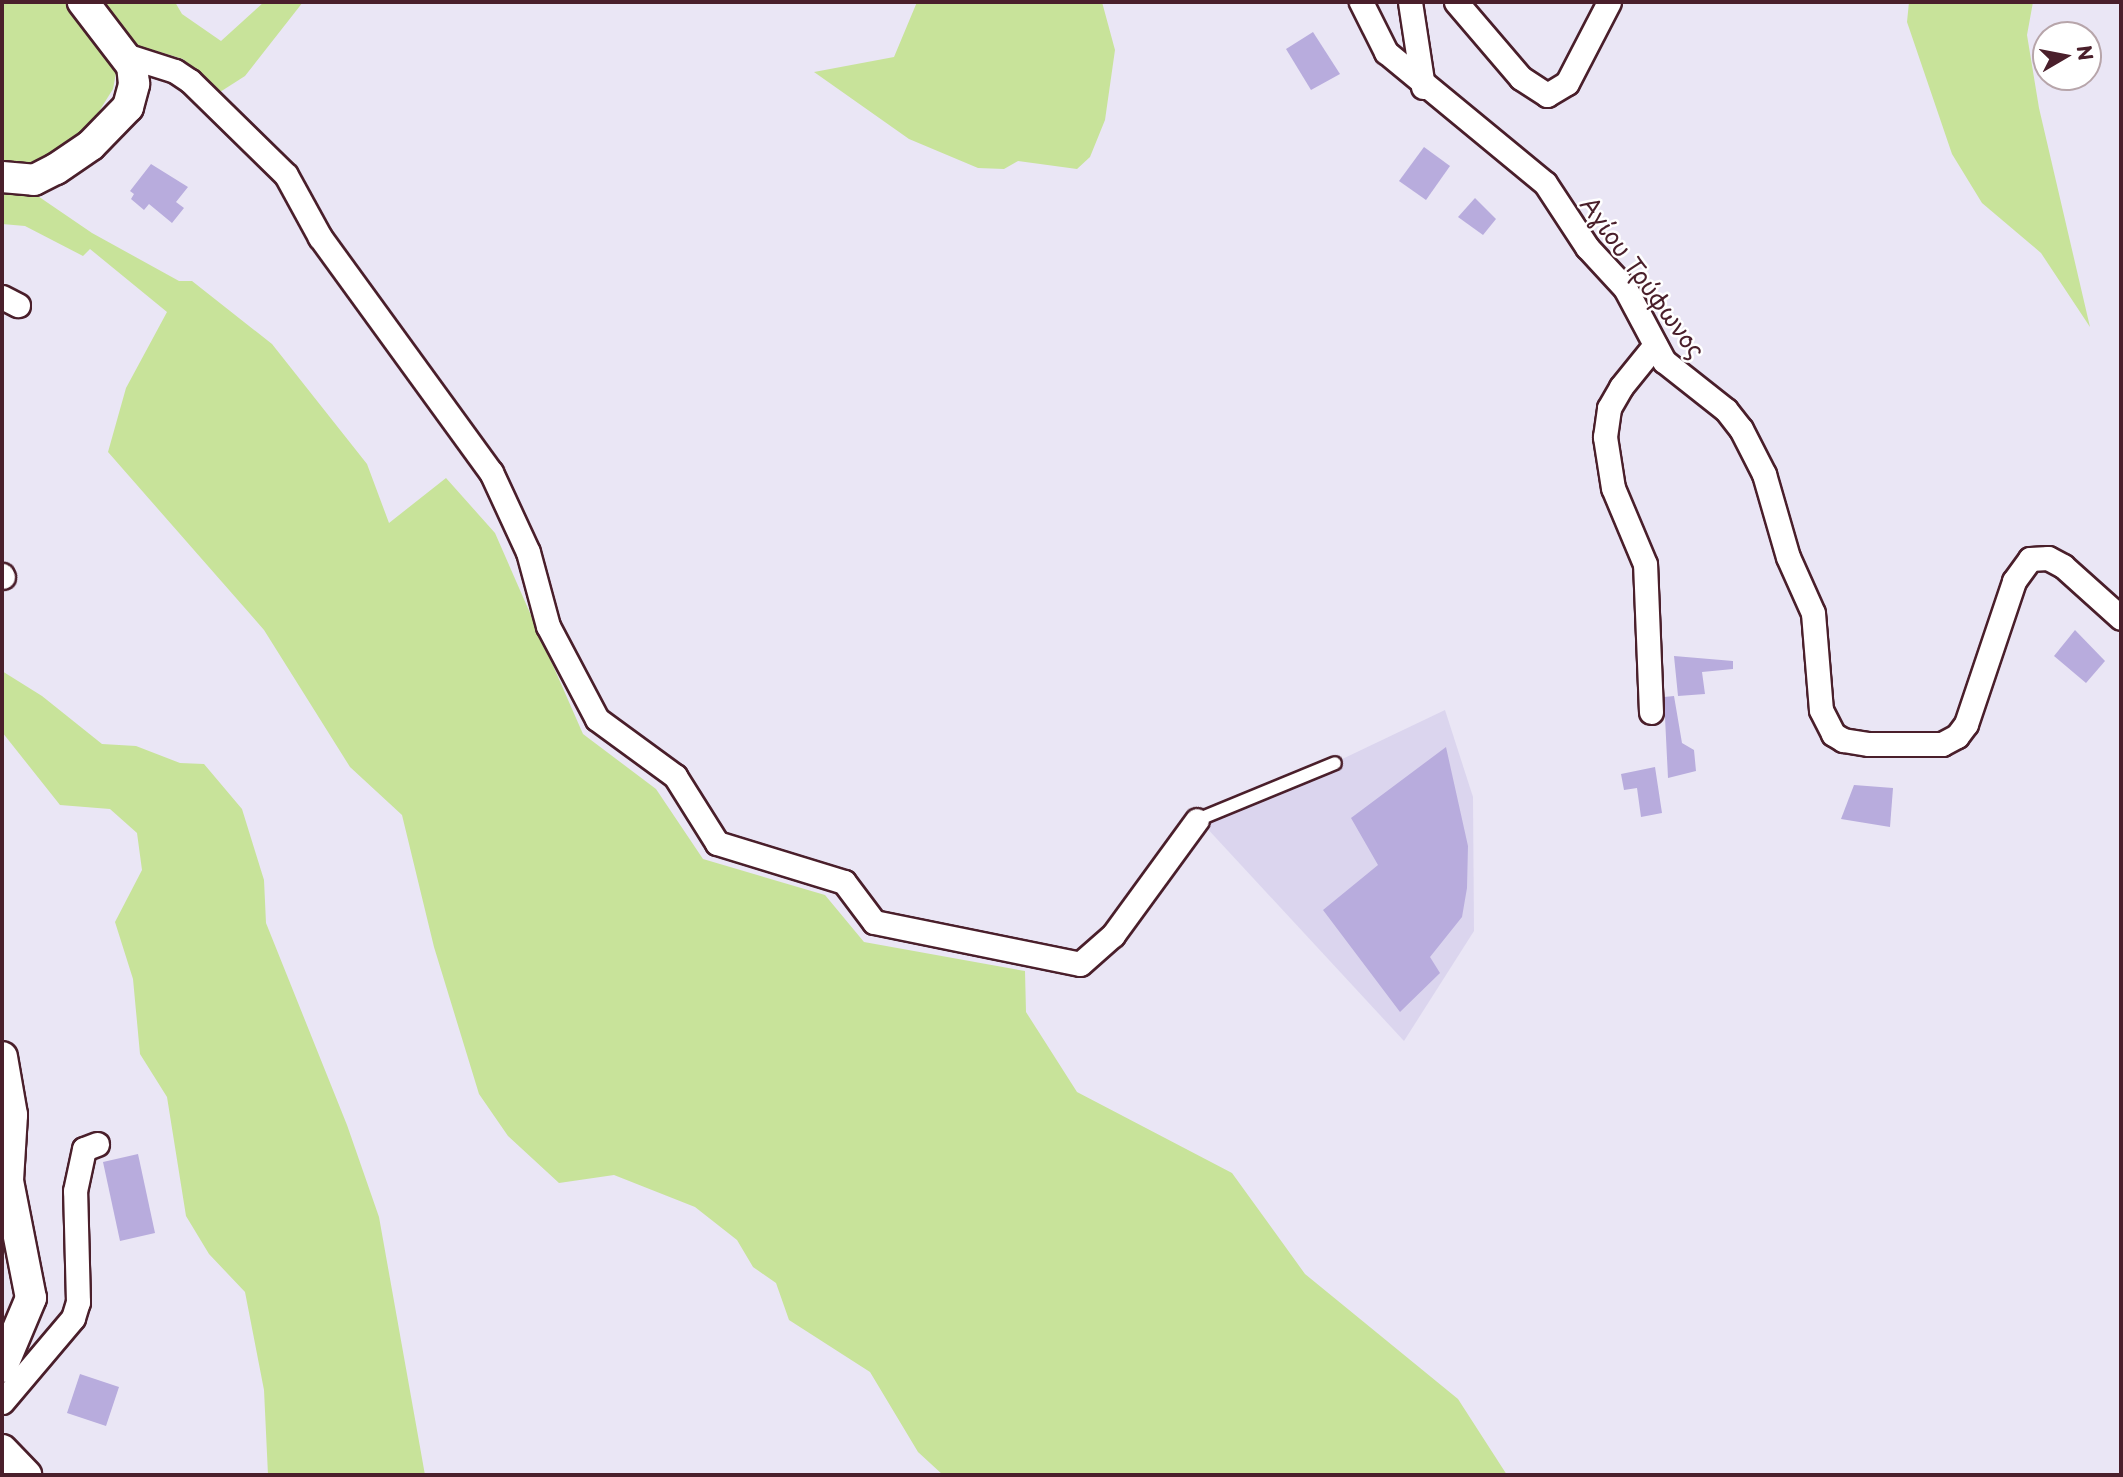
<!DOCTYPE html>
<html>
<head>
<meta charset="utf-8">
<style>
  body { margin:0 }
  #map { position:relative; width:2123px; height:1477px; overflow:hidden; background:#eae6f5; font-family:"Playpen Sans",sans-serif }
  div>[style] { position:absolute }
  .built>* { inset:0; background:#dbd5ee }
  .green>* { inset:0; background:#c8e39a }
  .building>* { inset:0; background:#b8acdd }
  .roads { filter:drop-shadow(2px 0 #4a1f2b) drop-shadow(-2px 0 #4a1f2b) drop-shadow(0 2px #4a1f2b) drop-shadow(0 -2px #4a1f2b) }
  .service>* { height:12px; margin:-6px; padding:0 6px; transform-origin:6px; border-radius:6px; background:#fff }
  .minor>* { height:23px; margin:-11.5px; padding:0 11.5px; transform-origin:11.5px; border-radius:11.5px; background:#fff }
  .tertiary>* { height:30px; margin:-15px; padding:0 15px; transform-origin:15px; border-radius:15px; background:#fff }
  span { translate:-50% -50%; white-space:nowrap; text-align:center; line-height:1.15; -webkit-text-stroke:5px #fff; paint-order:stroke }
  .street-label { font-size:24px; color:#4a1f2b }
  .frame { position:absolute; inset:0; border:4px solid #4a1f2b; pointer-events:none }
  .north { position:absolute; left:2032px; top:21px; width:70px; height:70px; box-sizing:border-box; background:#fff; border:2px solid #b7a5aa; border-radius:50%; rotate:80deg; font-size:19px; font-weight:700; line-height:28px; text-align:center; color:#4a1f2b }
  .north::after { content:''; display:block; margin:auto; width:24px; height:32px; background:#4a1f2b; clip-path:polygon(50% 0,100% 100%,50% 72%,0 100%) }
</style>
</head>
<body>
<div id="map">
  <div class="built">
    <i style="clip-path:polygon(1445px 710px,1473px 797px,1474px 931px,1404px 1041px,1204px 825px)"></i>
  </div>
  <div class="green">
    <i style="clip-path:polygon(2px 2px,73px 2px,118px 63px,113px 89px,83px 137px,55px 157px,31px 162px,29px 190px,92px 233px,179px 281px,192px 281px,272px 344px,367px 464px,389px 523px,446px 478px,495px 533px,583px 734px,656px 789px,703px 859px,825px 895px,864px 942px,1025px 971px,1026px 1012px,1077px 1092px,1232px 1173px,1305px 1274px,1458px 1399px,1507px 1475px,943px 1475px,918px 1452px,870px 1372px,789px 1320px,776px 1283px,753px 1267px,737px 1240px,695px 1207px,614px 1175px,559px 1183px,508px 1136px,479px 1094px,434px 947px,402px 815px,350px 767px,264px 630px,108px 452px,126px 388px,167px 312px,90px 249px,83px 256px,25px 226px,2px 224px)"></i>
    <i style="clip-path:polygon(97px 2px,175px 2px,182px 14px,221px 41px,264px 2px,303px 2px,245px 76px,220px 92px,183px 59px,133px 44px)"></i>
    <i style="clip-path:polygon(917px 2px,1102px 2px,1115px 50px,1105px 120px,1090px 157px,1077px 169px,1018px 161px,1004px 169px,978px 168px,909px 139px,814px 72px,894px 57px)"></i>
    <i style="clip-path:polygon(1909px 2px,2033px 2px,2027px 35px,2039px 108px,2090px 327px,2041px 253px,1982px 203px,1952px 154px,1907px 22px)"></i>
    <i style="clip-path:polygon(2px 671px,42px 696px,102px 744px,136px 746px,180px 763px,204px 764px,242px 809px,264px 880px,266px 923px,347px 1125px,379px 1217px,425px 1475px,268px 1475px,264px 1390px,245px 1292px,209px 1254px,186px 1216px,167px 1097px,140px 1054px,133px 979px,115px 922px,142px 870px,137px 833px,110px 809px,60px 805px,2px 732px)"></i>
  </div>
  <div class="building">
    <i style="clip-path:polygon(1313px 32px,1340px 74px,1311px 90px,1286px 49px)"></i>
    <i style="clip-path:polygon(1424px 147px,1450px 166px,1426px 200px,1399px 181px)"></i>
    <i style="clip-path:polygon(151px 164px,188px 187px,176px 202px,184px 208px,172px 223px,149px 204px,144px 210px,131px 199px,134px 194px,130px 191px)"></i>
    <i style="clip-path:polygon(1475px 198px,1496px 219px,1483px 235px,1458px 217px)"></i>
    <i style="clip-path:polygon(2075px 630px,2105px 661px,2086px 683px,2054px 656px)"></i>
    <i style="clip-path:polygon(1674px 656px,1733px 661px,1733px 669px,1702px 672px,1705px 694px,1678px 696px)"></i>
    <i style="clip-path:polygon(1674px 696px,1682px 743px,1694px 750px,1696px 771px,1668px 778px,1664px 697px)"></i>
    <i style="clip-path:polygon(1446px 747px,1468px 846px,1467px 888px,1462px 917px,1430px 957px,1440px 973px,1400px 1012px,1323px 910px,1378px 865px,1351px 818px)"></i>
    <i style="clip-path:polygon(1655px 767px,1662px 813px,1641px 817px,1637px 788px,1624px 790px,1621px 774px)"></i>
    <i style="clip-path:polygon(1854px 785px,1893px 788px,1890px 827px,1841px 819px)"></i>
    <i style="clip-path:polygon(138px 1154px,155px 1233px,120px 1241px,103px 1162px)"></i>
    <i style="clip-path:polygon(80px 1374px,119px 1387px,106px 1426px,67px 1413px)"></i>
  </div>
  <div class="roads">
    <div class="service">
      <i style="left:1197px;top:820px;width:149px;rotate:-22.4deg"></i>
    </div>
    <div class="minor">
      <i style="left:1361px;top:2px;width:56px;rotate:63.4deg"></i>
      <i style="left:1386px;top:52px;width:206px;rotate:39.5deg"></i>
      <i style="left:1545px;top:183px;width:77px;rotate:56.7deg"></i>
      <i style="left:1587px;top:247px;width:56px;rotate:47.2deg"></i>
      <i style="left:1625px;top:288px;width:83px;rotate:61.9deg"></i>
      <i style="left:1664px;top:361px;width:79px;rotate:38.3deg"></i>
      <i style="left:1726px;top:410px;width:24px;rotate:52deg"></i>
      <i style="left:1741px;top:429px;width:51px;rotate:62.9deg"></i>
      <i style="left:1764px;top:474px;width:86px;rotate:73.9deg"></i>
      <i style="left:1788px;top:557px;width:61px;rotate:65.9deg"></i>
      <i style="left:1813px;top:613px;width:97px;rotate:85.3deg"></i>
      <i style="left:1821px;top:710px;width:27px;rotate:63deg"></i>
      <i style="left:1833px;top:734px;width:12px;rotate:31deg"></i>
      <i style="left:1843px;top:740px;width:26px;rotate:9deg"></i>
      <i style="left:1869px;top:744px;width:73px"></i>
      <i style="left:1942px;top:744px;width:17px;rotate:-28deg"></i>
      <i style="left:1957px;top:736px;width:15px;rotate:-53deg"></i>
      <i style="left:1966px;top:724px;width:151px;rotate:-71.4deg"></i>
      <i style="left:2014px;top:581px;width:27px;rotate:-54deg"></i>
      <i style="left:2030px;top:559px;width:18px;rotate:-3deg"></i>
      <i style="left:2048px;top:558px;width:17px;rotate:28deg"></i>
      <i style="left:2063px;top:566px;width:78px;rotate:41.9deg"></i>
      <i style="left:1410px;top:2px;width:86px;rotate:81.3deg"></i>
      <i style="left:1456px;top:2px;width:100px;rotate:49.5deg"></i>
      <i style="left:1521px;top:78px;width:31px;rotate:33deg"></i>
      <i style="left:1547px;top:95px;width:23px;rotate:-31deg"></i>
      <i style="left:1567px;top:83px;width:91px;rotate:-62.6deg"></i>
      <i style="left:128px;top:56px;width:49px;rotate:17.7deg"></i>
      <i style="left:175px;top:71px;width:18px;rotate:34deg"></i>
      <i style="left:190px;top:81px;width:134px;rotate:44.4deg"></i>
      <i style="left:286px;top:175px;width:71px;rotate:61.3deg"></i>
      <i style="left:320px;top:237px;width:291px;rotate:54deg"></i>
      <i style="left:491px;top:472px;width:88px;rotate:65.2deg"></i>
      <i style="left:528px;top:552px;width:77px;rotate:74.9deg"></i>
      <i style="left:548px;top:626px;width:105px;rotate:62.2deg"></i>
      <i style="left:597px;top:719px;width:97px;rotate:36.2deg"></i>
      <i style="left:675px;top:776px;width:79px;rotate:57.9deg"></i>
      <i style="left:717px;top:843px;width:133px;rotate:17.1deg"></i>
      <i style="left:844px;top:882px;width:50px;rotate:53.1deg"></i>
      <i style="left:874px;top:922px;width:210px;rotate:11.5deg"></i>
      <i style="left:1080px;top:964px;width:44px;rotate:-41.3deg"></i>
      <i style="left:1113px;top:935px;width:142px;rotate:-53.9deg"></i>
      <i style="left:2px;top:297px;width:18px;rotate:27deg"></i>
      <i style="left:2px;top:575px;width:2px;rotate:63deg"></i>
      <i style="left:1651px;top:712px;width:148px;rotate:-92.3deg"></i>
      <i style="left:1645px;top:564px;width:82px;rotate:-112.8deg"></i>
      <i style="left:1613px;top:488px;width:52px;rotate:-98.9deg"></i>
      <i style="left:1605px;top:437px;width:29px;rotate:-82deg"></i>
      <i style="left:1609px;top:408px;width:24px;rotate:-60deg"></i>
      <i style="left:1621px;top:387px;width:54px;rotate:-51deg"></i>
      <i style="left:2px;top:1402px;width:110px;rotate:-49.8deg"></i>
      <i style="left:73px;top:1318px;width:17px;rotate:-73deg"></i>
      <i style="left:78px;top:1302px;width:111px;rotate:-91.5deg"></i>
      <i style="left:75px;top:1191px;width:43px;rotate:-77.9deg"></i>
      <i style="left:84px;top:1149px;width:14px;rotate:-21deg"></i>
    </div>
    <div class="tertiary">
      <i style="left:2px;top:177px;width:32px;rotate:5deg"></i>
      <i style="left:34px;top:180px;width:25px;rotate:-27deg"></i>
      <i style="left:56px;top:169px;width:42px;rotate:-34.4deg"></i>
      <i style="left:91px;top:145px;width:53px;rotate:-45.8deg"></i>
      <i style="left:128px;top:107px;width:24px;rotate:-75deg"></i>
      <i style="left:134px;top:84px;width:18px;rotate:-96deg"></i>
      <i style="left:132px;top:66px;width:81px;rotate:-127.4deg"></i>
      <i style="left:2px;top:1057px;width:59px;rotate:80.2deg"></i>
      <i style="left:12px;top:1115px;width:66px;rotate:93.5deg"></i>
      <i style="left:8px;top:1181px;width:119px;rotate:78.9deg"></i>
      <i style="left:31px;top:1298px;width:75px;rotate:112.8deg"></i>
      <i style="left:2px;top:1450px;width:35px;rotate:46deg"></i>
    </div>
  </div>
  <div class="street-label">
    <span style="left:1643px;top:277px;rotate:54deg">Αγίου Τρύφωνος</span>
  </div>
  <div class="frame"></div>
  <div class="north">N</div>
</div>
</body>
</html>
